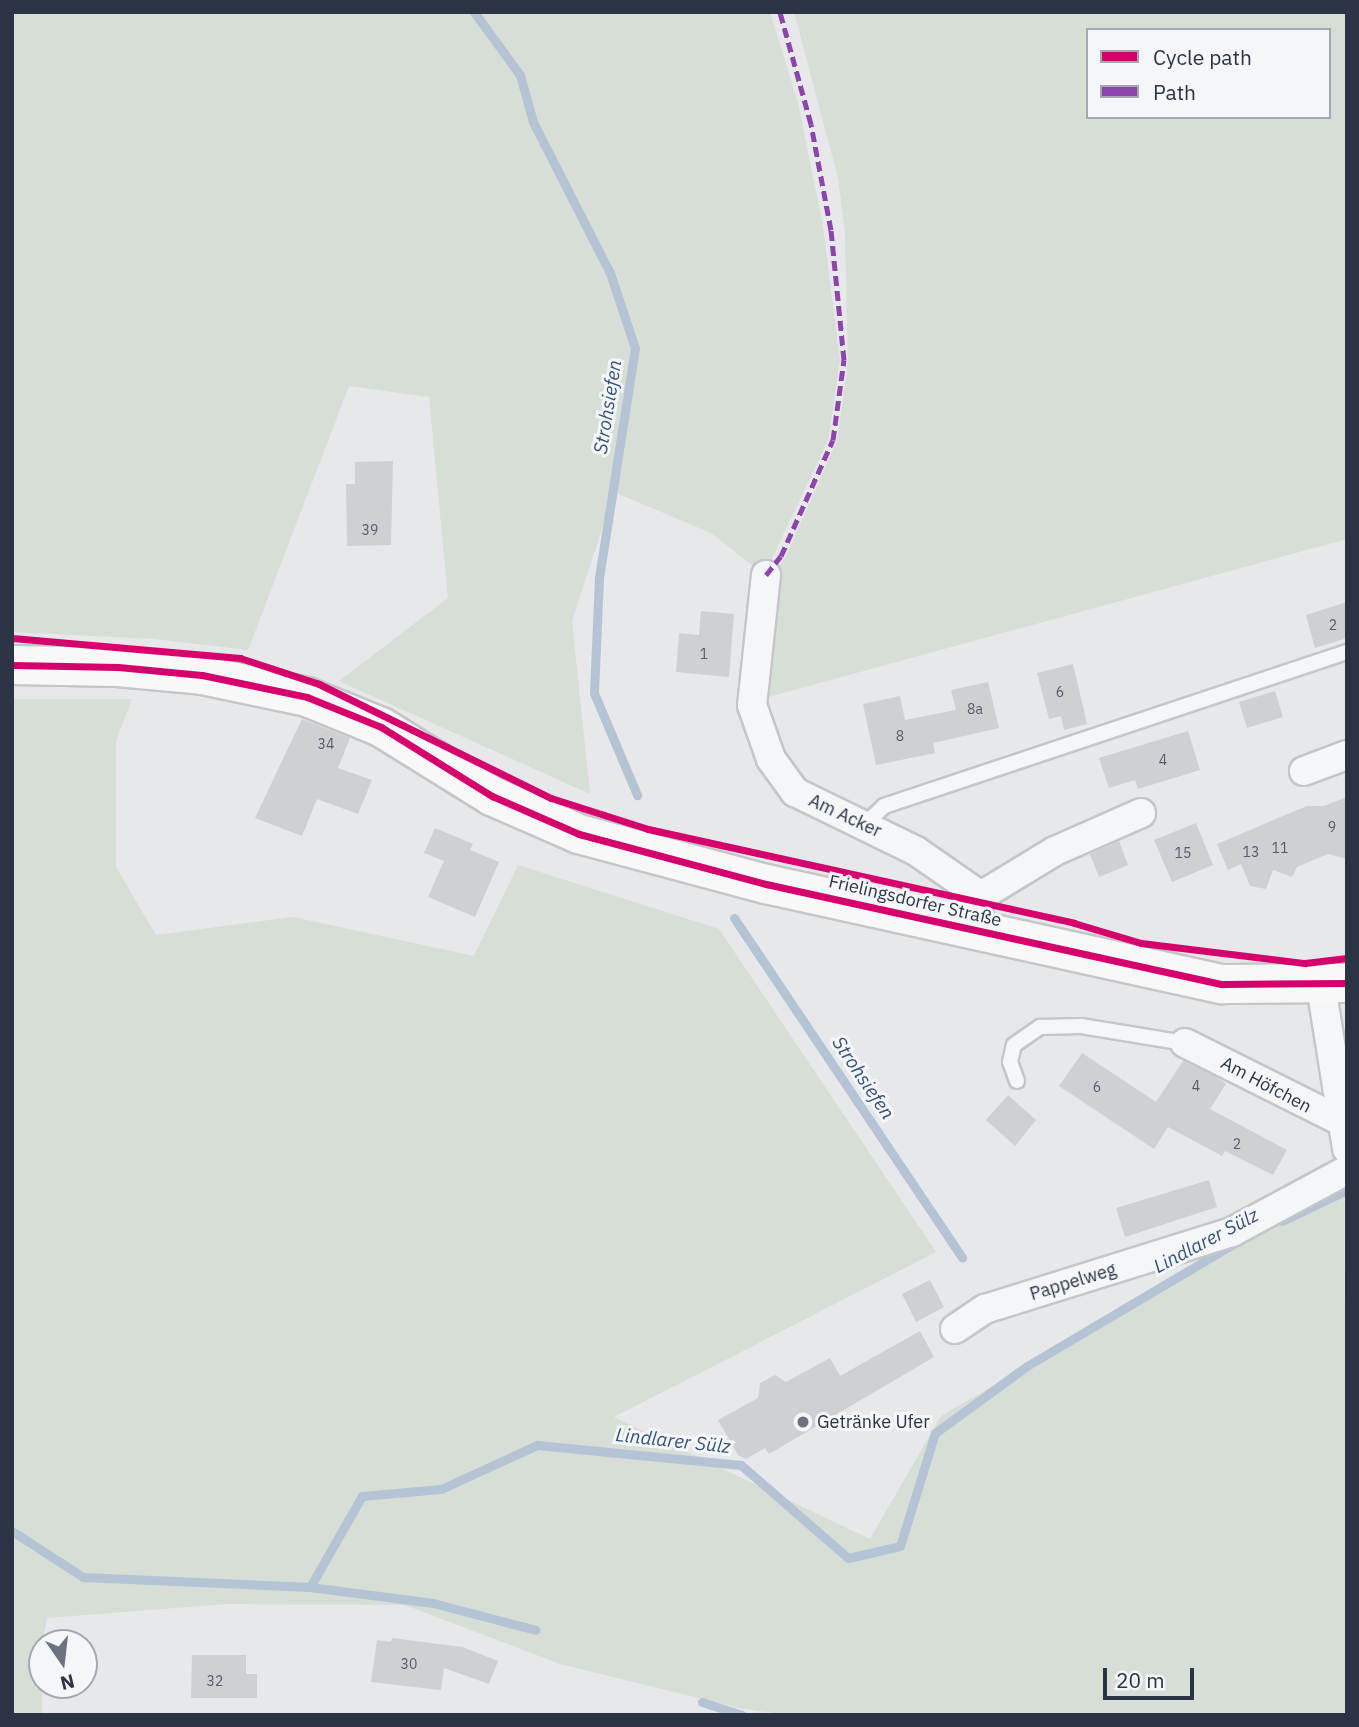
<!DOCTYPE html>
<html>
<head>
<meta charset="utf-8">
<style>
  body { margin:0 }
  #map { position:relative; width:1359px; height:1727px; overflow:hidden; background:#e6e8ea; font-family:"IBM Plex Sans",sans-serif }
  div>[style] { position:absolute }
  .green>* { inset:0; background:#d6ded6 }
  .stream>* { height:9px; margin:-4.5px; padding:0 4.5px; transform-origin:4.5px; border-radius:4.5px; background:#b4c4d5 }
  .building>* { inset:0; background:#ced0d3 }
  .roads { filter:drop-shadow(2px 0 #c4c6c8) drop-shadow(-2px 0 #c4c6c8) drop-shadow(0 2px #c4c6c8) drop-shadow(0 -2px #c4c6c8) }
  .service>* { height:14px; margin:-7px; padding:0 7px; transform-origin:7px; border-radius:7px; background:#f5f6f7 }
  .minor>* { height:28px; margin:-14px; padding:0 14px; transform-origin:14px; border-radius:14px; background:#f5f6f7 }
  .secondary>* { height:38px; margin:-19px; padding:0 19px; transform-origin:19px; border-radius:19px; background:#f8f8f8 }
  .quiet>* { height:5px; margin-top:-2.5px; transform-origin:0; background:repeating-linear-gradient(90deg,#8e44ad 0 10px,transparent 0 15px) }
  .cycleway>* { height:7px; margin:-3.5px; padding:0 3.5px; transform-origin:3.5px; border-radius:3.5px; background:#d6006c }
  .dots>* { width:19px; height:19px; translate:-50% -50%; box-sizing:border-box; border:4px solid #f4f6f9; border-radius:50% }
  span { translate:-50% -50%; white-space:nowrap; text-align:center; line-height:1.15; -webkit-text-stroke:6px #f4f6f9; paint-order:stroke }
  .number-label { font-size:14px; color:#545c69 }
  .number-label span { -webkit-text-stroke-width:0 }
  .street-label { font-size:18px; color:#2b3445 }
  .poi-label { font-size:18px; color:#2b3445 }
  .left { translate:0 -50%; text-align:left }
  .water-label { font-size:19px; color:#34527a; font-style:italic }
  .frame { position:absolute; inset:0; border:14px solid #2b3445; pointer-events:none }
  .legend { position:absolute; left:1086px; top:28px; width:245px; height:91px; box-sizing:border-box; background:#f4f6f9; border:2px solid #a4a8b1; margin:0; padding:9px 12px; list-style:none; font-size:21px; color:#2b3445 }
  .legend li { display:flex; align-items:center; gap:14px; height:35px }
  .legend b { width:35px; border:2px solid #a4a8b1 }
  .north { position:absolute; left:28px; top:1629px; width:70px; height:70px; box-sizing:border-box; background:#f4f6f9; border:2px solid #a4a8b1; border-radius:50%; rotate:166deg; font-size:19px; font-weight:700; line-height:28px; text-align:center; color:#2b3445 }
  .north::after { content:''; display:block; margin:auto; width:24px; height:32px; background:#6c737f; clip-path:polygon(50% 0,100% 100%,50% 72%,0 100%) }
  .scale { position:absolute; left:1103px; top:1668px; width:91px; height:32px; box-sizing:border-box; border:4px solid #2b3445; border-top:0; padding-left:9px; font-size:21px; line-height:24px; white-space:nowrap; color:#2b3445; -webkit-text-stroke:5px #f4f6f9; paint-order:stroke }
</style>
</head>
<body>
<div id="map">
  <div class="green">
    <i style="clip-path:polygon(12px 12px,770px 12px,798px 103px,823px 226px,840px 360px,828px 441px,764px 575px,711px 533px,614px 492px,572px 621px,590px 794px,339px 681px,448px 598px,429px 397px,349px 386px,248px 650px,154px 639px,12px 632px)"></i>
    <i style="clip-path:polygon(evenodd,794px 12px,1347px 12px,1347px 539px,761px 699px,772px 576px,785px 558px,837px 441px,848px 363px,845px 232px,838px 178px,794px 12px,1088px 30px,1329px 30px,1329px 117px,1088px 117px,1088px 30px)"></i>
    <i style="clip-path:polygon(12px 699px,132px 699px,116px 741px,116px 867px,156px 935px,293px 917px,474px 956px,518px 865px,719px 929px,936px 1252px,614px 1417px,870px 1539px,941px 1416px,1344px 1180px,1347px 1715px,787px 1715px,739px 1708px,560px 1664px,405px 1605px,226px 1604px,47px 1618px,42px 1643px,42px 1714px,12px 1715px)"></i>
  </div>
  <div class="stream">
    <i style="left:474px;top:12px;width:78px;rotate:53.9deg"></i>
    <i style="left:520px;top:75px;width:49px;rotate:74.5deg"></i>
    <i style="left:533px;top:122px;width:169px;rotate:63deg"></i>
    <i style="left:610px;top:273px;width:79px;rotate:71.6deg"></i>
    <i style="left:635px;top:348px;width:233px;rotate:98.9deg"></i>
    <i style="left:599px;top:578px;width:115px;rotate:92.5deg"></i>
    <i style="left:594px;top:693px;width:111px;rotate:67.1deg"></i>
    <i style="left:734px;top:918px;width:409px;rotate:56.1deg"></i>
    <i style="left:1282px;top:1221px;width:72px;rotate:-25.5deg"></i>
    <i style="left:12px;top:1531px;width:85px;rotate:32.9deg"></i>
    <i style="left:83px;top:1577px;width:227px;rotate:2.5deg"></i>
    <i style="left:310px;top:1587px;width:105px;rotate:-60.3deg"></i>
    <i style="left:362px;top:1496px;width:79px;rotate:-5.1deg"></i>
    <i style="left:441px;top:1489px;width:106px;rotate:-24.6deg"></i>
    <i style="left:537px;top:1445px;width:205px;rotate:5.6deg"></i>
    <i style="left:741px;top:1465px;width:142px;rotate:41deg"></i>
    <i style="left:848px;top:1558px;width:53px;rotate:-13deg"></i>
    <i style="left:900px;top:1546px;width:118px;rotate:-72.8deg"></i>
    <i style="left:935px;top:1433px;width:114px;rotate:-36.1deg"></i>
    <i style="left:1027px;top:1366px;width:238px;rotate:-30.6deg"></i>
    <i style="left:310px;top:1587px;width:124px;rotate:7.4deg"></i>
    <i style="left:433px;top:1603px;width:106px;rotate:14.7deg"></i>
    <i style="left:702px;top:1702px;width:42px;rotate:18deg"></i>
  </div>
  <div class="building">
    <i style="clip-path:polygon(393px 461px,391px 545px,347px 546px,346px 484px,355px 484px,355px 462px)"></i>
    <i style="clip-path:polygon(1347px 602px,1347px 638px,1315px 648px,1306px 615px)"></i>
    <i style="clip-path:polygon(701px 611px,734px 614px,729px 677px,676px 672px,679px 633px,699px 635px)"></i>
    <i style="clip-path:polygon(1073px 664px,1087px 724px,1064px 730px,1061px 716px,1049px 719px,1037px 673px)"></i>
    <i style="clip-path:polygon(988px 682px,999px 728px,933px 743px,935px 753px,876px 765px,863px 704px,900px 696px,905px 720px,956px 710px,951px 690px)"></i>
    <i style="clip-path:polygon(1275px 691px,1283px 717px,1247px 728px,1239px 702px)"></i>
    <i style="clip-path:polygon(302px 719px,350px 738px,338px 768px,372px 780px,358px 814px,317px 799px,302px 836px,255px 818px)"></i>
    <i style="clip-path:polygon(1188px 731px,1200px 770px,1138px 789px,1135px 780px,1109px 788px,1099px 758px)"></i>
    <i style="clip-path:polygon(1347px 797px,1347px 859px,1328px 854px,1297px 867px,1292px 877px,1273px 870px,1266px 889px,1250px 886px,1241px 864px,1228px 870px,1217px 844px,1307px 806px,1324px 806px)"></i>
    <i style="clip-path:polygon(1196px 823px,1213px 865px,1172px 882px,1154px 840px)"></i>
    <i style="clip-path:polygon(435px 828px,473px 844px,470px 850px,499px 862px,475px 917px,428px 897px,444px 861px,424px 853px)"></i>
    <i style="clip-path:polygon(1119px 841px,1128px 865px,1099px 877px,1090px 854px)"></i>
    <i style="clip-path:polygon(1082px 1053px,1156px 1102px,1183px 1061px,1213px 1075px,1226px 1084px,1210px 1109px,1287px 1150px,1273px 1175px,1225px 1151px,1222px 1156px,1168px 1127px,1154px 1149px,1059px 1086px)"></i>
    <i style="clip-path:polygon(1008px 1095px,1036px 1120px,1015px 1146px,986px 1120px)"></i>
    <i style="clip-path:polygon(1209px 1180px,1217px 1207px,1125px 1237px,1116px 1208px)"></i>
    <i style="clip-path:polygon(930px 1280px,944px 1307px,916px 1322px,902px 1294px)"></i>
    <i style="clip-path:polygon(920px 1331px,934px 1357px,769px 1454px,765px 1448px,746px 1459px,738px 1455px,718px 1420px,758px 1398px,760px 1383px,775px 1375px,786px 1382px,830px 1358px,840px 1376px)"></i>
    <i style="clip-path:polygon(392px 1638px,462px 1647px,498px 1661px,489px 1684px,444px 1668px,441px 1690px,371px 1682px,377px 1640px,391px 1642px)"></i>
    <i style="clip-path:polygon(192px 1655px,246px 1655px,246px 1674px,257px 1674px,257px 1698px,191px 1698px)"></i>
  </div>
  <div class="roads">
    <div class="service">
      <i style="left:865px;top:824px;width:26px;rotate:-43deg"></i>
      <i style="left:884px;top:806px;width:488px;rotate:-18.4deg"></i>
      <i style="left:1017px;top:1081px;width:20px;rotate:-110deg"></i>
      <i style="left:1010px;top:1062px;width:17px;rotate:-77deg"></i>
      <i style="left:1014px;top:1045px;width:32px;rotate:-35deg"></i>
      <i style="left:1040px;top:1027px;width:41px;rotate:-1.4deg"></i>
      <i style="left:1081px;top:1026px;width:105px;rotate:9.3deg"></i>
    </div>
    <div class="minor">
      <i style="left:766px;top:575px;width:131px;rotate:96.1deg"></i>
      <i style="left:752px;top:705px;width:57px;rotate:70.6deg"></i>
      <i style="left:771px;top:759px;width:41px;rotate:54deg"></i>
      <i style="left:795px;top:792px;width:135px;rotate:26deg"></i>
      <i style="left:916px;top:851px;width:79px;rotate:34.7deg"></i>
      <i style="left:981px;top:896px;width:36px;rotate:101deg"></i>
      <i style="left:1304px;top:771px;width:46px;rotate:-20.4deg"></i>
      <i style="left:981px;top:896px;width:87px;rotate:-31.3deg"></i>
      <i style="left:1055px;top:851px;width:94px;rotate:-23.8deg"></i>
      <i style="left:1321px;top:986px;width:165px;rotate:80.9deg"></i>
      <i style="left:1185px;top:1043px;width:181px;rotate:26.6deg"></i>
      <i style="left:955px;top:1329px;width:36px;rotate:-34deg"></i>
      <i style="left:985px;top:1309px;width:259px;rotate:-17.3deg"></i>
      <i style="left:1232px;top:1232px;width:131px;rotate:-28.3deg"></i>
    </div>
    <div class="secondary">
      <i style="left:12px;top:665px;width:106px;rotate:1.1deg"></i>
      <i style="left:118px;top:667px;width:84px;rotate:5.4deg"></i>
      <i style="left:202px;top:675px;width:107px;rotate:11.8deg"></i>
      <i style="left:307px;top:697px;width:80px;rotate:22.1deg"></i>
      <i style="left:381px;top:727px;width:131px;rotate:31.9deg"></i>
      <i style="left:492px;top:796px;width:95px;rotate:23.6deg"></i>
      <i style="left:579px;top:834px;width:194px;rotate:15deg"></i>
      <i style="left:766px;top:884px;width:467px;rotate:12.4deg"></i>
      <i style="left:1222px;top:984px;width:125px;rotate:-0.5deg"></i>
    </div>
  </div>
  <div class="quiet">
    <i style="left:766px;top:575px;width:24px;rotate:-52deg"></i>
    <i style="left:781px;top:556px;width:127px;rotate:-65.9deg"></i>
    <i style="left:833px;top:440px;width:81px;rotate:-82.2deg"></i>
    <i style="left:844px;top:360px;width:131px;rotate:-95.7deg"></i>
    <i style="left:831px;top:230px;width:108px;rotate:-100.7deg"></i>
    <i style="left:811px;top:124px;width:116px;rotate:-105.5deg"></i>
  </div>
  <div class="cycleway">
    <i style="left:12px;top:638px;width:229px;rotate:5deg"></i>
    <i style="left:240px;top:658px;width:83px;rotate:18.2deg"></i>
    <i style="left:319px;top:684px;width:258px;rotate:26.2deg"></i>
    <i style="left:551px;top:798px;width:102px;rotate:17.7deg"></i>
    <i style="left:648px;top:829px;width:436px;rotate:12.4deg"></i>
    <i style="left:1074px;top:923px;width:70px;rotate:16.6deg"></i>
    <i style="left:1141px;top:943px;width:165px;rotate:7deg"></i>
    <i style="left:1305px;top:963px;width:42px;rotate:-6.8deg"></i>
    <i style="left:12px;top:665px;width:106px;rotate:1.1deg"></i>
    <i style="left:118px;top:667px;width:84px;rotate:5.4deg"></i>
    <i style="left:202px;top:675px;width:107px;rotate:11.8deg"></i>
    <i style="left:307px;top:697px;width:80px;rotate:22.1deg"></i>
    <i style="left:381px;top:727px;width:131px;rotate:31.9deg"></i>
    <i style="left:492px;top:796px;width:95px;rotate:23.6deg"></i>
    <i style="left:579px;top:834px;width:194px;rotate:15deg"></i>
    <i style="left:766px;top:884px;width:467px;rotate:12.4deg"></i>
    <i style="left:1222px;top:984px;width:125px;rotate:-0.5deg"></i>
  </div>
  <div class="dots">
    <i style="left:803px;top:1422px;background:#6c737f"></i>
  </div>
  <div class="number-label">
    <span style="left:370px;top:530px">39</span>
    <span style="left:1333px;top:625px">2</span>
    <span style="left:704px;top:654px">1</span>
    <span style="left:1060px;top:692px">6</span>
    <span style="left:975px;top:709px">8a</span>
    <span style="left:900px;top:736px">8</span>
    <span style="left:326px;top:744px">34</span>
    <span style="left:1163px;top:760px">4</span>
    <span style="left:1332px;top:827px">9</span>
    <span style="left:1280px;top:848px">11</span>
    <span style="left:1251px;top:852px">13</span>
    <span style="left:1183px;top:853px">15</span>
    <span style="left:1196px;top:1086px">4</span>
    <span style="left:1097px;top:1087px">6</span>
    <span style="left:1237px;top:1144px">2</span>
    <span style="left:409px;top:1664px">30</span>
    <span style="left:215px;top:1681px">32</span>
  </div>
  <div class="street-label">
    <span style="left:845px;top:816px;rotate:25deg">Am Acker</span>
    <span style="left:915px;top:901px;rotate:13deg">Frielingsdorfer Straße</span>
    <span style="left:1266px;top:1085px;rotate:28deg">Am Höfchen</span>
    <span style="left:1073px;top:1282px;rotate:-17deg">Pappelweg</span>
  </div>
  <div class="poi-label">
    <span class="left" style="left:817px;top:1422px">Getränke Ufer</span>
  </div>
  <div class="water-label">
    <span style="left:608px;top:407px;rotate:-81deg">Strohsiefen</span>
    <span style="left:863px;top:1078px;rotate:56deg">Strohsiefen</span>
    <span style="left:1206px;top:1241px;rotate:-28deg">Lindlarer Sülz</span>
    <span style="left:673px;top:1441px;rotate:6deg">Lindlarer Sülz</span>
  </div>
  <div class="frame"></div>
  <ul class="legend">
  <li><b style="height:9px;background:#d6006c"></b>Cycle path</li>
  <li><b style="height:9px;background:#8e44ad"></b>Path</li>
  </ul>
  <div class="north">N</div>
  <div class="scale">20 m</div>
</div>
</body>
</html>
